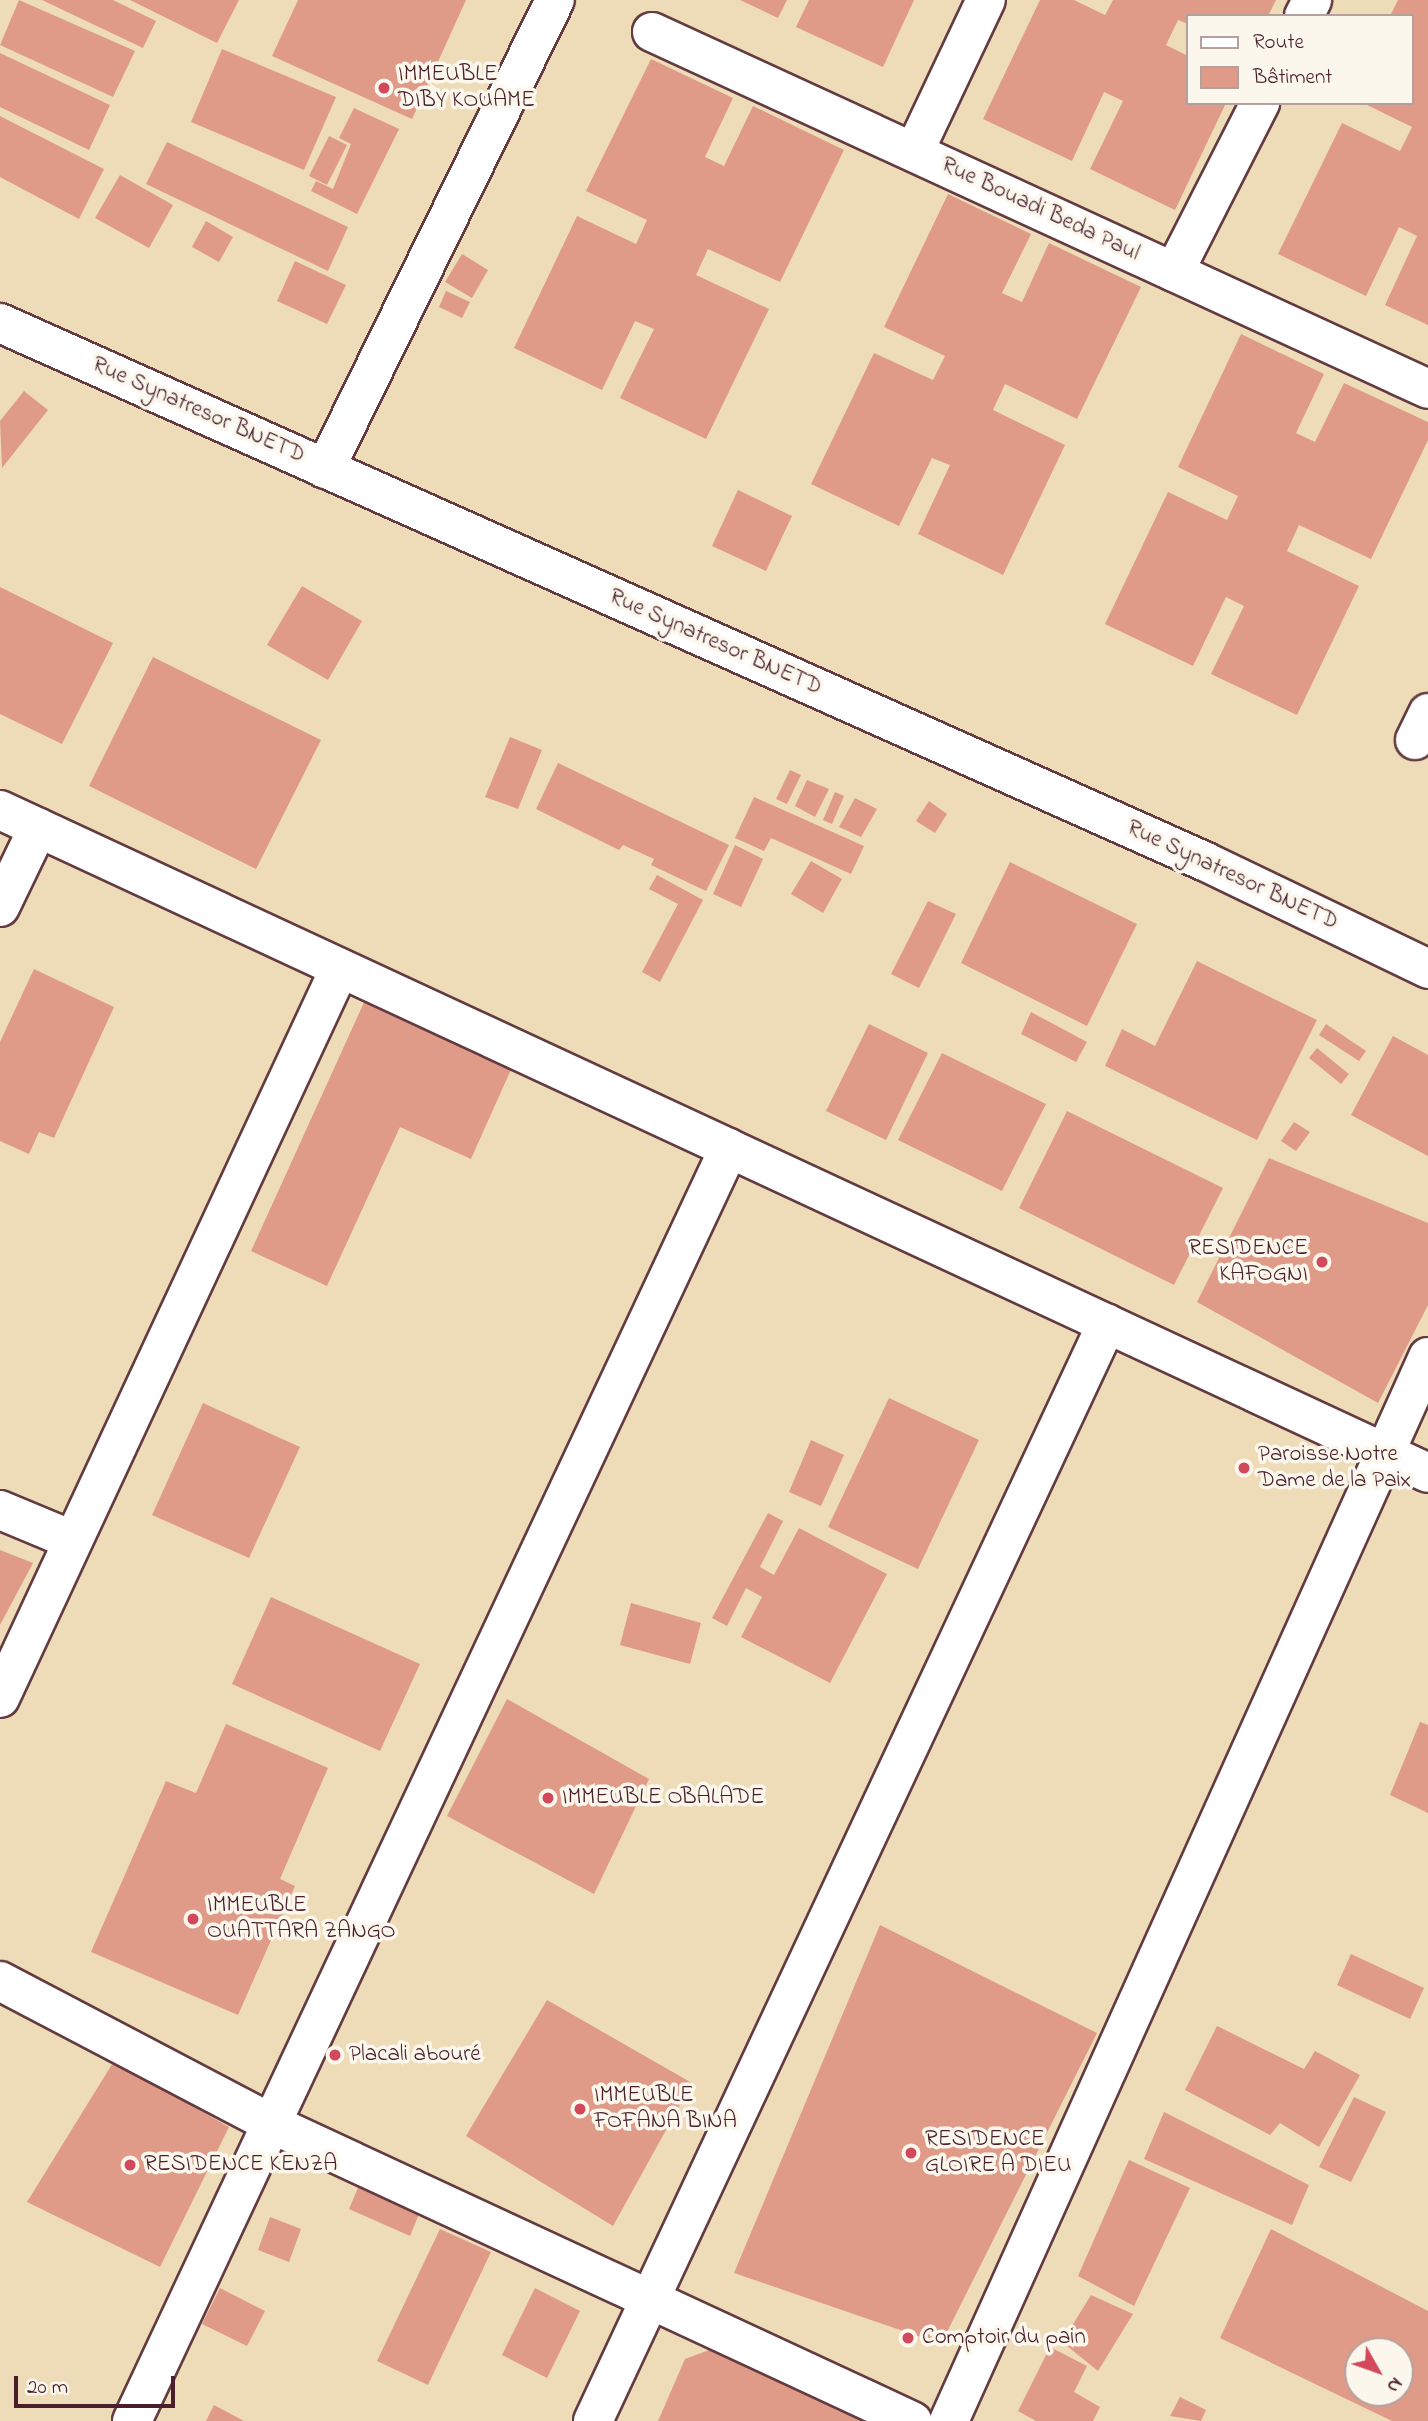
<!DOCTYPE html>
<html>
<head>
<meta charset="utf-8">
<style>
  body { margin:0 }
  #map { position:relative; width:1428px; height:2421px; overflow:hidden; background:#eedcb9; font-family:"Indie Flower",sans-serif }
  div>[style] { position:absolute }
  .building>* { inset:0; background:#df9b88 }
  .roads { filter:drop-shadow(2px 0 #633b40) drop-shadow(-2px 0 #633b40) drop-shadow(0 2px #633b40) drop-shadow(0 -2px #633b40) }
  .street>* { height:38px; margin:-19px; padding:0 19px; transform-origin:19px; border-radius:19px; background:#fff }
  .dots>* { width:19px; height:19px; translate:-50% -50%; box-sizing:border-box; border:4px solid #fbf7ec; border-radius:50% }
  span { translate:-50% -50%; white-space:nowrap; text-align:center; line-height:1.15; -webkit-text-stroke:7px #fbf7ec; paint-order:stroke }
  .poi-label { font-size:23px; color:#4a1f2b }
  .left { translate:0 -50%; text-align:left }
  .right { translate:-100% -50%; text-align:right }
  .street-label { font-size:23px; color:#4a1f2b }
  .legend { position:absolute; left:1186px; top:14px; width:228px; height:91px; box-sizing:border-box; background:#fbf7ec; border:2px solid #b4a19f; margin:0; padding:9px 12px; list-style:none; font-size:21px; color:#4a1f2b }
  .legend li { display:flex; align-items:center; gap:14px; height:35px }
  .legend b { width:35px; border:2px solid #b4a19f }
  .north { position:absolute; left:1344px; top:2337px; width:70px; height:70px; box-sizing:border-box; background:#fbf7ec; border:2px solid #b4a19f; border-radius:50%; rotate:130deg; font-size:19px; font-weight:700; line-height:28px; text-align:center; color:#4a1f2b }
  .north::after { content:''; display:block; margin:auto; width:24px; height:32px; background:#d1495b; clip-path:polygon(50% 0,100% 100%,50% 72%,0 100%) }
  .scale { position:absolute; left:14px; top:2376px; width:161px; height:32px; box-sizing:border-box; border:4px solid #4a1f2b; border-top:0; padding-left:9px; font-size:21px; line-height:24px; white-space:nowrap; color:#4a1f2b; -webkit-text-stroke:5px #fbf7ec; paint-order:stroke }
</style>
</head>
<body>
<div id="map">
  <div class="building">
    <i style="clip-path:polygon(19px 0,135px 51px,113px 97px,0 45px)"></i>
    <i style="clip-path:polygon(42px 0,113px 0,156px 21px,143px 48px)"></i>
    <i style="clip-path:polygon(130px 0,239px 0,217px 43px)"></i>
    <i style="clip-path:polygon(298px 0,466px 0,412px 119px,272px 56px)"></i>
    <i style="clip-path:polygon(740px 0,787px 0,778px 18px)"></i>
    <i style="clip-path:polygon(809px 0,914px 0,883px 67px,796px 27px)"></i>
    <i style="clip-path:polygon(1040px 0,1074px 0,1105px 15px,1113px 0,1276px 0,1268px 16px,1188px 16px,1188px 24px,1178px 20px,1166px 45px,1188px 56px,1188px 103px,1226px 103px,1175px 210px,1090px 169px,1123px 101px,1104px 92px,1072px 161px,983px 119px)"></i>
    <i style="clip-path:polygon(1398px 0,1428px 0,1428px 325px,1385px 305px,1417px 236px,1399px 227px,1366px 296px,1278px 254px,1342px 123px,1400px 151px,1412px 127px,1363px 103px,1412px 103px,1412px 16px,1390px 16px)"></i>
    <i style="clip-path:polygon(222px 49px,336px 97px,304px 170px,191px 122px)"></i>
    <i style="clip-path:polygon(0 53px,110px 105px,89px 150px,0 107px)"></i>
    <i style="clip-path:polygon(651px 59px,733px 98px,705px 157px,724px 166px,753px 106px,844px 150px,780px 282px,708px 249px,696px 275px,769px 309px,706px 439px,620px 398px,654px 329px,635px 321px,602px 390px,514px 348px,577px 216px,636px 244px,647px 220px,586px 191px)"></i>
    <i style="clip-path:polygon(354px 108px,399px 129px,357px 214px,311px 191px,316px 181px,333px 189px,351px 144px,339px 138px)"></i>
    <i style="clip-path:polygon(0 116px,104px 169px,79px 219px,0 177px)"></i>
    <i style="clip-path:polygon(329px 136px,347px 145px,327px 185px,309px 176px)"></i>
    <i style="clip-path:polygon(167px 142px,348px 227px,328px 271px,146px 184px)"></i>
    <i style="clip-path:polygon(120px 175px,173px 205px,149px 248px,95px 218px)"></i>
    <i style="clip-path:polygon(948px 194px,1031px 234px,1002px 293px,1022px 302px,1049px 243px,1141px 287px,1077px 419px,1005px 384px,993px 410px,1065px 445px,1003px 575px,918px 534px,950px 465px,932px 458px,899px 526px,811px 484px,874px 353px,933px 380px,945px 356px,884px 327px)"></i>
    <i style="clip-path:polygon(206px 221px,233px 237px,219px 262px,192px 247px)"></i>
    <i style="clip-path:polygon(462px 254px,488px 270px,472px 298px,445px 282px)"></i>
    <i style="clip-path:polygon(295px 261px,346px 285px,327px 324px,277px 301px)"></i>
    <i style="clip-path:polygon(446px 291px,470px 302px,462px 318px,439px 307px)"></i>
    <i style="clip-path:polygon(1241px 334px,1324px 374px,1296px 433px,1315px 442px,1344px 383px,1428px 422px,1428px 440px,1371px 559px,1299px 525px,1287px 551px,1359px 586px,1297px 715px,1211px 674px,1244px 606px,1226px 597px,1193px 666px,1105px 624px,1168px 492px,1227px 520px,1238px 496px,1178px 467px)"></i>
    <i style="clip-path:polygon(24px 391px,48px 410px,2px 468px,0 421px)"></i>
    <i style="clip-path:polygon(738px 490px,792px 516px,766px 571px,712px 546px)"></i>
    <i style="clip-path:polygon(302px 586px,362px 621px,328px 680px,267px 645px)"></i>
    <i style="clip-path:polygon(0 587px,113px 643px,62px 744px,0 714px)"></i>
    <i style="clip-path:polygon(153px 657px,321px 740px,256px 869px,89px 786px)"></i>
    <i style="clip-path:polygon(510px 737px,542px 750px,518px 809px,485px 797px)"></i>
    <i style="clip-path:polygon(558px 763px,729px 845px,706px 891px,651px 865px,654px 859px,623px 845px,619px 850px,536px 809px)"></i>
    <i style="clip-path:polygon(790px 770px,801px 775px,787px 804px,776px 799px)"></i>
    <i style="clip-path:polygon(807px 780px,829px 789px,815px 817px,795px 806px)"></i>
    <i style="clip-path:polygon(835px 792px,844px 796px,832px 824px,823px 820px)"></i>
    <i style="clip-path:polygon(754px 797px,864px 846px,851px 874px,771px 838px,764px 851px,735px 838px)"></i>
    <i style="clip-path:polygon(855px 798px,877px 809px,861px 837px,839px 827px)"></i>
    <i style="clip-path:polygon(929px 801px,947px 814px,935px 833px,916px 821px)"></i>
    <i style="clip-path:polygon(735px 845px,763px 859px,741px 907px,713px 894px)"></i>
    <i style="clip-path:polygon(811px 861px,842px 879px,823px 913px,791px 894px)"></i>
    <i style="clip-path:polygon(1010px 862px,1137px 924px,1087px 1026px,961px 963px)"></i>
    <i style="clip-path:polygon(657px 875px,703px 900px,660px 982px,642px 972px,678px 904px,649px 889px)"></i>
    <i style="clip-path:polygon(928px 901px,956px 914px,919px 988px,891px 974px)"></i>
    <i style="clip-path:polygon(1197px 961px,1317px 1020px,1257px 1140px,1105px 1066px,1122px 1029px,1155px 1046px)"></i>
    <i style="clip-path:polygon(34px 969px,114px 1007px,54px 1138px,39px 1132px,29px 1154px,0 1141px,0 1042px)"></i>
    <i style="clip-path:polygon(366px 998px,513px 1065px,471px 1159px,400px 1127px,327px 1286px,251px 1251px)"></i>
    <i style="clip-path:polygon(1031px 1012px,1087px 1042px,1076px 1062px,1021px 1034px)"></i>
    <i style="clip-path:polygon(869px 1024px,928px 1053px,886px 1140px,826px 1111px)"></i>
    <i style="clip-path:polygon(1326px 1024px,1366px 1051px,1359px 1061px,1319px 1035px)"></i>
    <i style="clip-path:polygon(1393px 1036px,1428px 1055px,1428px 1156px,1351px 1115px)"></i>
    <i style="clip-path:polygon(1317px 1048px,1349px 1074px,1341px 1084px,1309px 1058px)"></i>
    <i style="clip-path:polygon(942px 1053px,1046px 1104px,1002px 1191px,898px 1140px)"></i>
    <i style="clip-path:polygon(1067px 1111px,1223px 1188px,1174px 1285px,1019px 1208px)"></i>
    <i style="clip-path:polygon(1294px 1122px,1310px 1132px,1296px 1151px,1281px 1141px)"></i>
    <i style="clip-path:polygon(1269px 1158px,1428px 1223px,1428px 1305px,1378px 1403px,1197px 1302px)"></i>
    <i style="clip-path:polygon(889px 1398px,979px 1440px,918px 1569px,828px 1527px)"></i>
    <i style="clip-path:polygon(203px 1403px,300px 1447px,249px 1558px,152px 1515px)"></i>
    <i style="clip-path:polygon(811px 1440px,844px 1455px,821px 1506px,789px 1492px)"></i>
    <i style="clip-path:polygon(768px 1513px,783px 1521px,760px 1567px,774px 1575px,799px 1528px,887px 1574px,830px 1683px,741px 1637px,762px 1597px,746px 1588px,727px 1626px,712px 1618px)"></i>
    <i style="clip-path:polygon(0 1550px,33px 1563px,0 1625px)"></i>
    <i style="clip-path:polygon(271px 1597px,420px 1664px,380px 1751px,232px 1684px)"></i>
    <i style="clip-path:polygon(631px 1603px,701px 1623px,690px 1664px,620px 1645px)"></i>
    <i style="clip-path:polygon(507px 1699px,649px 1779px,594px 1894px,447px 1816px)"></i>
    <i style="clip-path:polygon(1420px 1722px,1428px 1725px,1428px 1813px,1390px 1795px)"></i>
    <i style="clip-path:polygon(226px 1724px,328px 1768px,280px 1879px,295px 1886px,238px 2015px,91px 1952px,166px 1781px,196px 1793px)"></i>
    <i style="clip-path:polygon(880px 1925px,1097px 2033px,941px 2344px,734px 2273px)"></i>
    <i style="clip-path:polygon(1351px 1954px,1424px 1988px,1410px 2019px,1337px 1985px)"></i>
    <i style="clip-path:polygon(547px 2000px,692px 2083px,613px 2226px,466px 2136px)"></i>
    <i style="clip-path:polygon(1217px 2026px,1304px 2069px,1315px 2051px,1360px 2075px,1319px 2147px,1280px 2123px,1270px 2135px,1185px 2090px)"></i>
    <i style="clip-path:polygon(114px 2061px,229px 2127px,160px 2267px,27px 2202px)"></i>
    <i style="clip-path:polygon(1354px 2097px,1386px 2112px,1351px 2182px,1319px 2167px)"></i>
    <i style="clip-path:polygon(1164px 2112px,1309px 2185px,1292px 2225px,1144px 2159px)"></i>
    <i style="clip-path:polygon(1129px 2160px,1190px 2188px,1134px 2306px,1078px 2276px)"></i>
    <i style="clip-path:polygon(363px 2176px,424px 2202px,410px 2236px,349px 2209px)"></i>
    <i style="clip-path:polygon(270px 2217px,301px 2229px,289px 2262px,258px 2250px)"></i>
    <i style="clip-path:polygon(440px 2229px,491px 2252px,428px 2385px,377px 2361px)"></i>
    <i style="clip-path:polygon(evenodd,1271px 2229px,1428px 2311px,1428px 2421px,1392px 2421px,1220px 2338px,1271px 2229px,1358px 2351px,1400px 2351px,1400px 2393px,1358px 2393px,1358px 2351px)"></i>
    <i style="clip-path:polygon(220px 2288px,265px 2311px,247px 2346px,202px 2324px)"></i>
    <i style="clip-path:polygon(535px 2288px,580px 2311px,547px 2378px,502px 2355px)"></i>
    <i style="clip-path:polygon(1091px 2295px,1133px 2314px,1098px 2371px,1062px 2342px)"></i>
    <i style="clip-path:polygon(1050px 2347px,1087px 2366px,1074px 2392px,1100px 2407px,1093px 2421px,1036px 2421px,1018px 2411px)"></i>
    <i style="clip-path:polygon(709px 2350px,873px 2421px,658px 2421px,685px 2359px)"></i>
    <i style="clip-path:polygon(1180px 2397px,1206px 2410px,1201px 2421px,1170px 2416px)"></i>
    <i style="clip-path:polygon(214px 2405px,244px 2421px,206px 2421px)"></i>
  </div>
  <div class="roads">
    <div class="street">
      <i style="left:1304px;top:16px;width:18px;rotate:-63deg"></i>
      <i style="left:652px;top:32px;width:854px;rotate:24.7deg"></i>
      <i style="left:914px;top:152px;width:168px;rotate:-64.7deg"></i>
      <i style="left:1174px;top:272px;width:190px;rotate:-63deg"></i>
      <i style="left:0;top:323px;width:1319px;rotate:24.08deg"></i>
      <i style="left:1204px;top:861px;width:249px;rotate:25.7deg"></i>
      <i style="left:325px;top:469px;width:522px;rotate:-63.88deg"></i>
      <i style="left:1415px;top:740px;width:30px;rotate:-64deg"></i>
      <i style="left:0;top:810px;width:1574px;rotate:24.9deg"></i>
      <i style="left:0;top:907px;width:88px;rotate:-64.3deg"></i>
      <i style="left:0;top:1510px;width:78px;rotate:22.6deg"></i>
      <i style="left:0;top:1698px;width:805px;rotate:-65.03deg"></i>
      <i style="left:0;top:1981px;width:307px;rotate:27.7deg"></i>
      <i style="left:272px;top:2124px;width:706px;rotate:24.89deg"></i>
      <i style="left:132px;top:2421px;width:1406px;rotate:-64.87deg"></i>
      <i style="left:593px;top:2421px;width:1212px;rotate:-64.91deg"></i>
      <i style="left:949px;top:2421px;width:1167px;rotate:-65.76deg"></i>
    </div>
  </div>
  <div class="dots">
    <i style="left:384px;top:88px;background:#d1495b"></i>
    <i style="left:1322px;top:1262px;background:#d1495b"></i>
    <i style="left:1244px;top:1468px;background:#d1495b"></i>
    <i style="left:548px;top:1798px;background:#d1495b"></i>
    <i style="left:193px;top:1919px;background:#d1495b"></i>
    <i style="left:335px;top:2055px;background:#d1495b"></i>
    <i style="left:580px;top:2109px;background:#d1495b"></i>
    <i style="left:911px;top:2153px;background:#d1495b"></i>
    <i style="left:130px;top:2165px;background:#d1495b"></i>
    <i style="left:908px;top:2338px;background:#d1495b"></i>
  </div>
  <div class="poi-label">
    <span class="left" style="left:398px;top:88px">IMMEUBLE<br>DIBY KOUAME</span>
    <span class="right" style="left:1308px;top:1262px">RESIDENCE<br>KAFOGNI</span>
    <span class="left" style="left:1258px;top:1468px">Paroisse Notre<br>Dame de la Paix</span>
    <span class="left" style="left:562px;top:1798px">IMMEUBLE OBALADE</span>
    <span class="left" style="left:207px;top:1919px">IMMEUBLE<br>OUATTARA ZANGO</span>
    <span class="left" style="left:349px;top:2055px">Placali abouré</span>
    <span class="left" style="left:594px;top:2109px">IMMEUBLE<br>FOFANA BINA</span>
    <span class="left" style="left:925px;top:2153px">RESIDENCE<br>GLOIRE A DIEU</span>
    <span class="left" style="left:144px;top:2165px">RESIDENCE KENZA</span>
    <span class="left" style="left:922px;top:2338px">Comptoir du pain</span>
  </div>
  <div class="street-label">
    <span style="left:1040px;top:210px;rotate:25deg">Rue Bouadi Beda Paul</span>
    <span style="left:198px;top:411px;rotate:24deg">Rue Synatresor BNETD</span>
    <span style="left:715px;top:643px;rotate:24deg">Rue Synatresor BNETD</span>
    <span style="left:1232px;top:876px;rotate:25deg">Rue Synatresor BNETD</span>
  </div>
  <ul class="legend">
  <li><b style="height:9px;background:#fff"></b>Route</li>
  <li><b style="height:19px;background:#df9b88"></b>Bâtiment</li>
  </ul>
  <div class="north">N</div>
  <div class="scale">20 m</div>
</div>
</body>
</html>
